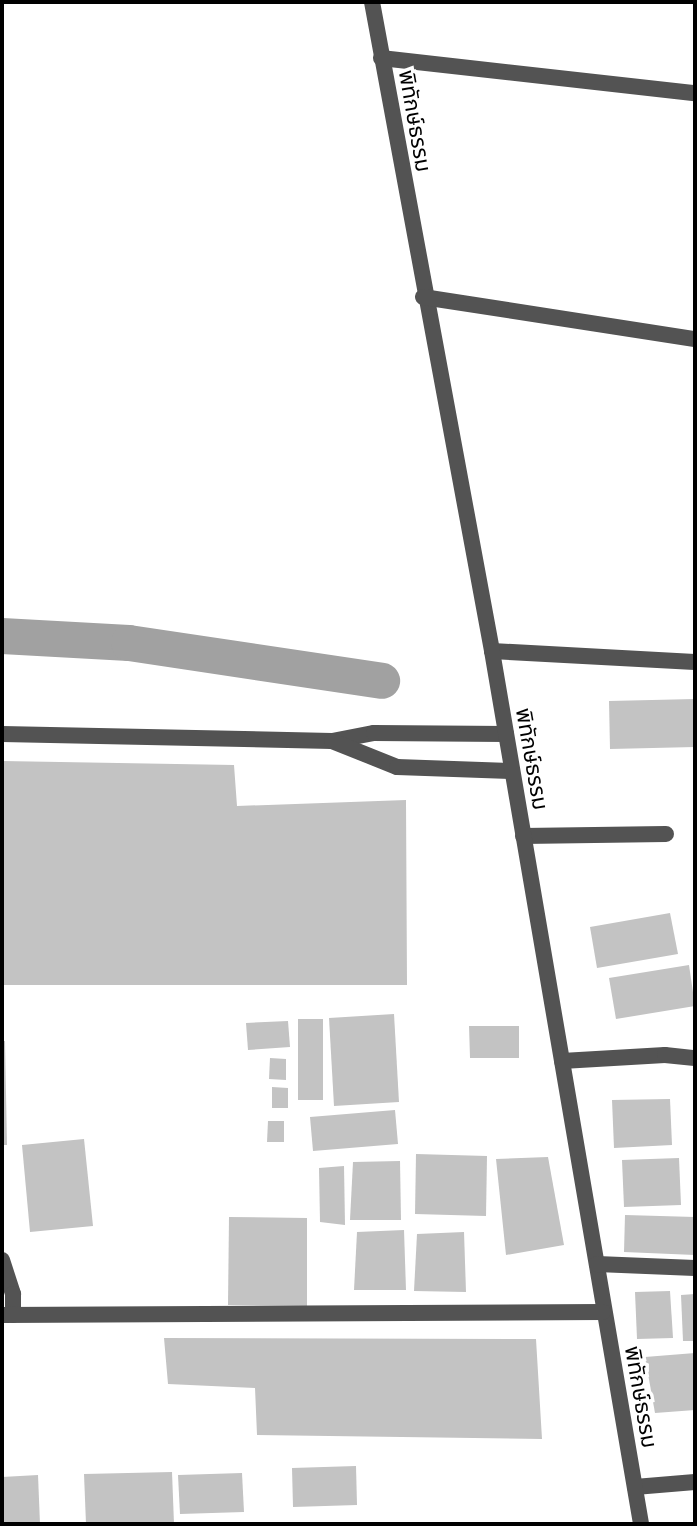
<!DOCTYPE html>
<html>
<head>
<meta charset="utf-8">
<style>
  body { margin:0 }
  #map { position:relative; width:697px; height:1526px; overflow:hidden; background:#fff; font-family:"DejaVu Sans","Noto Sans Thai",sans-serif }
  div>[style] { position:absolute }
  .canal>* { height:36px; margin:-18px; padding:0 18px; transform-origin:18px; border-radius:18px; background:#a1a1a1 }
  .building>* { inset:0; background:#c3c3c3 }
  .service>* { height:16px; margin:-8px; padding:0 8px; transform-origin:8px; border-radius:8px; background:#535353 }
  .minor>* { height:16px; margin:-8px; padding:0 8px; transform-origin:8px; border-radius:8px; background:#535353 }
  span { translate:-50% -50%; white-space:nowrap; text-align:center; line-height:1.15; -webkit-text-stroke:7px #fff; paint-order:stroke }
  .street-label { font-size:22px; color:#000 }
  .frame { position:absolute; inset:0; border:4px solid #000; pointer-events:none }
</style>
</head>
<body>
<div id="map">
  <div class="canal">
    <i style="left:2px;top:636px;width:127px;rotate:3.2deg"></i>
    <i style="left:129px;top:643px;width:256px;rotate:8.5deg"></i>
  </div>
  <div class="building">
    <i style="clip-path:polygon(695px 699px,695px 747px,610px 749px,609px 701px)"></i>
    <i style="clip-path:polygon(2px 761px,234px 765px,237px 806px,406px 800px,407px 985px,2px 985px)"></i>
    <i style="clip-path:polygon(670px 913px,678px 954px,597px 968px,590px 927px)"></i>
    <i style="clip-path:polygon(689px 965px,695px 1006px,616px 1019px,609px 978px)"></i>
    <i style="clip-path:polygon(394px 1014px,399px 1102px,334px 1106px,329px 1018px)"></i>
    <i style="clip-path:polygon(298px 1019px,323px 1019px,323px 1100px,298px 1100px)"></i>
    <i style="clip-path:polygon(288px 1021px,290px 1047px,248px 1050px,246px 1023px)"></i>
    <i style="clip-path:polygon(469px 1026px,519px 1026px,519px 1058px,470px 1058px)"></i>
    <i style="clip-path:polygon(2px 1041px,5px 1041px,7px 1145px,2px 1145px)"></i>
    <i style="clip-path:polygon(270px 1058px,286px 1059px,286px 1080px,269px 1079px)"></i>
    <i style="clip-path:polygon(272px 1087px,288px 1088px,288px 1108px,272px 1108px)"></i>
    <i style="clip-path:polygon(670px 1099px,672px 1145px,614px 1148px,612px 1100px)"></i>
    <i style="clip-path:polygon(395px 1110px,398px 1144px,313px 1151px,310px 1117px)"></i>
    <i style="clip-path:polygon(268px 1121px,284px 1121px,284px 1142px,267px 1142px)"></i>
    <i style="clip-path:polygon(84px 1139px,93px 1226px,30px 1232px,22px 1145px)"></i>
    <i style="clip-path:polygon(416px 1154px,487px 1156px,486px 1216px,415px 1214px)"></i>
    <i style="clip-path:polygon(548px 1157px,564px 1245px,506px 1255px,496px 1159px)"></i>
    <i style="clip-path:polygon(679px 1158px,681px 1205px,624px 1207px,622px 1160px)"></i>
    <i style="clip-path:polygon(400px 1161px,401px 1220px,350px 1220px,353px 1162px)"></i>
    <i style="clip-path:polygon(344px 1166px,345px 1225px,320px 1222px,319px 1168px)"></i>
    <i style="clip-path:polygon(625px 1215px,695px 1217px,695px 1255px,624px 1252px)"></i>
    <i style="clip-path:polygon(229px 1217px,307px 1218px,307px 1306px,228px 1305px)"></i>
    <i style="clip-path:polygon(404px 1230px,406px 1290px,354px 1290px,357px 1232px)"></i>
    <i style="clip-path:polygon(464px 1232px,466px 1292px,414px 1291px,417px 1234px)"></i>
    <i style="clip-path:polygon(670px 1291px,673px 1338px,637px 1339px,635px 1292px)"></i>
    <i style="clip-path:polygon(695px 1294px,695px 1341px,683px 1341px,681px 1295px)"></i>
    <i style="clip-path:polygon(164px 1338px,536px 1339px,542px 1439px,257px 1435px,255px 1388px,168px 1384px)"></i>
    <i style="clip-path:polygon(695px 1353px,695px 1410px,655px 1413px,645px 1357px)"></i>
    <i style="clip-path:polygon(356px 1466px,357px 1505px,293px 1507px,292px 1468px)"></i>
    <i style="clip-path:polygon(172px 1472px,174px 1524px,86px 1524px,84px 1474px)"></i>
    <i style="clip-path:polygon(242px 1473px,244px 1512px,180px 1514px,178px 1475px)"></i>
    <i style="clip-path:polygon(38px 1475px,40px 1524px,2px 1524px,2px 1477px)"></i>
  </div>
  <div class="service">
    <i style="left:381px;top:58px;width:316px;rotate:6.4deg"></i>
    <i style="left:492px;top:651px;width:203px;rotate:3.1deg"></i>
    <i style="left:2px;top:734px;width:330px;rotate:1.2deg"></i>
    <i style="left:332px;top:741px;width:43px;rotate:-10.8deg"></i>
    <i style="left:374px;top:733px;width:132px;rotate:0.4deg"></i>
    <i style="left:332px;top:741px;width:70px;rotate:21.8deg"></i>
    <i style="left:397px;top:767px;width:115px;rotate:2deg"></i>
    <i style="left:523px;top:836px;width:143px;rotate:-0.8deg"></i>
    <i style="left:562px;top:1061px;width:103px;rotate:-3.3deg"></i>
    <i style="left:665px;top:1055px;width:30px;rotate:6deg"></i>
    <i style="left:2px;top:1260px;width:36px;rotate:72deg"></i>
    <i style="left:13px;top:1294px;width:21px;rotate:90deg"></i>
    <i style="left:635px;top:1487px;width:60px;rotate:-4.8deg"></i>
  </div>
  <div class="minor">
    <i style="left:372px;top:2px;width:660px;rotate:79.52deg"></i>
    <i style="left:492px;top:651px;width:886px;rotate:80.31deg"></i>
    <i style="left:423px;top:297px;width:275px;rotate:8.8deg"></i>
    <i style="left:597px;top:1264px;width:98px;rotate:2.3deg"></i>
    <i style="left:2px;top:1315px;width:601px;rotate:-0.29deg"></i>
  </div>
  <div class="street-label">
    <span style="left:415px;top:121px;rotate:80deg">พิทักษ์ธรรม</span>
    <span style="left:532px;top:759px;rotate:80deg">พิทักษ์ธรรม</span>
    <span style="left:641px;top:1397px;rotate:80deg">พิทักษ์ธรรม</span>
  </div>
  <div class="frame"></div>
</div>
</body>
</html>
